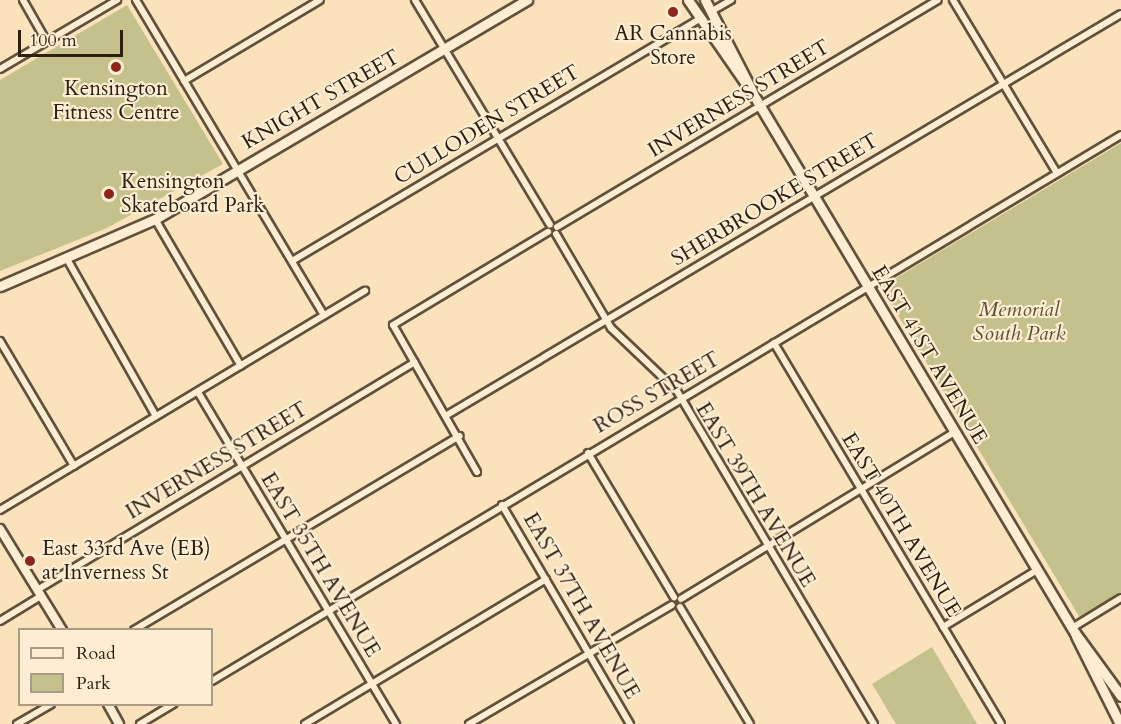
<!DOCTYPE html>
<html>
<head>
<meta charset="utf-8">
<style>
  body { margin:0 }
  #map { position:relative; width:1121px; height:724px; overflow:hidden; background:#fae3bc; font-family:Cardo,serif }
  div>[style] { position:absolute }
  .green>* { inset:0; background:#c5c18c }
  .roads { filter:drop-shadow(2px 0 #61513c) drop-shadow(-2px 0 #61513c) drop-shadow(0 2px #61513c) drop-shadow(0 -2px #61513c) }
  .minor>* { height:6px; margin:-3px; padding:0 3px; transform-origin:3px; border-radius:3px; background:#fcedd3 }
  .tertiary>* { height:8px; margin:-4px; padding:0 4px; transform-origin:4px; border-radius:4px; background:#fcedd3 }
  .secondary>* { height:9px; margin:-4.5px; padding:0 4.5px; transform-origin:4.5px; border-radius:4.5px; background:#fcedd3 }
  .dots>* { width:16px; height:16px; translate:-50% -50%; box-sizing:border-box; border:3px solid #fcedd3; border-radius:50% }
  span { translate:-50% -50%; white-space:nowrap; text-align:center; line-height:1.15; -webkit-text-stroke:4.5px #fcedd3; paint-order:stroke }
  .poi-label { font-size:21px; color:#2e2011 }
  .left { translate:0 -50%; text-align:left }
  .street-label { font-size:21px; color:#2e2011 }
  .park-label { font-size:21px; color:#5b5036; font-style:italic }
  .legend { position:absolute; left:18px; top:628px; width:195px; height:78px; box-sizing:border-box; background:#fcedd3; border:2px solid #aa9b85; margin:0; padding:8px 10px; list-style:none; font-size:18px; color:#2e2011 }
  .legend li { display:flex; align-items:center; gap:12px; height:30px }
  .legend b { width:30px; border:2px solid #aa9b85 }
  .scale { position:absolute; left:18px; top:30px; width:105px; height:27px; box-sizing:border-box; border:3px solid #2e2011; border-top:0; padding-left:8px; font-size:18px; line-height:21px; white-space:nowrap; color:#2e2011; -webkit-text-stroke:4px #fcedd3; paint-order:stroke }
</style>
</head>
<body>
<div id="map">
  <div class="green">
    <i style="clip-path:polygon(127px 5px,223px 164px,107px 228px,0 271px,0 80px)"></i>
    <i style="clip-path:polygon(1121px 143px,1121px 594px,1080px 618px,881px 287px)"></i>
    <i style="clip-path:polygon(932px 647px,977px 724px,896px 724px,872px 684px)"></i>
  </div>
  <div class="roads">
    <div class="minor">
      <i style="left:23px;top:0;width:48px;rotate:60.3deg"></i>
      <i style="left:136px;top:0;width:367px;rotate:59.2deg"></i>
      <i style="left:415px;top:0;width:262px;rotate:59deg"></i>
      <i style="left:953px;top:0;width:202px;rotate:59deg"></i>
      <i style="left:712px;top:11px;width:22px;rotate:-30deg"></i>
      <i style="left:0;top:69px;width:136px;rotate:-30.5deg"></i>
      <i style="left:184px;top:81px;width:158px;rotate:-30.8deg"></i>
      <i style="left:155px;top:219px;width:170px;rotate:59.7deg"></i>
      <i style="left:557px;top:227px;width:443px;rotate:-30.8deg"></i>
      <i style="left:556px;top:234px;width:109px;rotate:59.7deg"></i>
      <i style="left:611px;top:328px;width:91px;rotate:43.7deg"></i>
      <i style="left:677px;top:391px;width:387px;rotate:59.4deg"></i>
      <i style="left:67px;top:259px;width:180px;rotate:60.5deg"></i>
      <i style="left:292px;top:261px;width:474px;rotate:-30.7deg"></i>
      <i style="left:0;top:341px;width:145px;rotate:59.4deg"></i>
      <i style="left:774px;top:343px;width:443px;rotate:59.2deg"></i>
      <i style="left:198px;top:392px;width:387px;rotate:59.2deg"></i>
      <i style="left:447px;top:415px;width:784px;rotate:-30.75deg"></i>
      <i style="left:588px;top:453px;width:168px;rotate:59.2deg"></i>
      <i style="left:477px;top:472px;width:169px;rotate:-119.7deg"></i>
      <i style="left:393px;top:325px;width:181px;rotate:-31deg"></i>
      <i style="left:502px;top:505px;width:254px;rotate:59.7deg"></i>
      <i style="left:0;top:510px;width:426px;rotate:-31deg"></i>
      <i style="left:37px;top:590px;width:441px;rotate:-31.1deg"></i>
      <i style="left:681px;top:599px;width:321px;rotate:-31.4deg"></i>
      <i style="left:680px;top:607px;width:136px;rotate:59.1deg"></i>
      <i style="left:0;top:621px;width:48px;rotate:-31.4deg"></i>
      <i style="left:943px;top:627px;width:110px;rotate:-31.2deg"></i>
      <i style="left:1072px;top:628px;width:57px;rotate:-31.5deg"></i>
      <i style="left:134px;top:630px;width:379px;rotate:-30.8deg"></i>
      <i style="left:212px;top:681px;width:1060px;rotate:-30.99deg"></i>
      <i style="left:17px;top:724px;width:39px;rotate:-30deg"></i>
      <i style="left:140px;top:724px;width:39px;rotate:-31deg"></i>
      <i style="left:305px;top:724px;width:281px;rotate:-31deg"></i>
      <i style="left:469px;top:724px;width:235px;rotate:-30.4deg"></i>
    </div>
    <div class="tertiary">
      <i style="left:0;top:529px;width:119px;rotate:58.5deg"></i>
      <i style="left:108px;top:704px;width:23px;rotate:61deg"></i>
    </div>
    <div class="secondary">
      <i style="left:688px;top:0;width:114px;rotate:55.3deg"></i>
      <i style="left:753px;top:94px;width:628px;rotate:59.15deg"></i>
      <i style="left:1075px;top:633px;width:78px;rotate:53.9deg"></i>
      <i style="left:705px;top:0;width:102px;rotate:62.7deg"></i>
      <i style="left:0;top:286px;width:169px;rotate:-23.4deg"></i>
      <i style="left:155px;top:219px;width:432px;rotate:-30.5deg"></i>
      <i style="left:1076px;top:636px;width:98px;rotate:63.4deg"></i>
    </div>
  </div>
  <div class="dots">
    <i style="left:673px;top:12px;background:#8f2418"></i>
    <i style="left:116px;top:67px;background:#8f2418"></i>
    <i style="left:109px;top:194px;background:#8f2418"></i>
    <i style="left:30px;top:561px;background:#8f2418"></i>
  </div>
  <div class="poi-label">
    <span style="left:673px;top:46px">AR Cannabis<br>Store</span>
    <span style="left:116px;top:101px">Kensington<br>Fitness Centre</span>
    <span class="left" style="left:121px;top:194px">Kensington<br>Skateboard Park</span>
    <span class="left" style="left:42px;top:561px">East 33rd Ave (EB)<br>at Inverness St</span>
  </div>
  <div class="street-label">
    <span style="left:739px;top:99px;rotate:-31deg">INVERNESS STREET</span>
    <span style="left:321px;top:100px;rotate:-30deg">KNIGHT STREET</span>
    <span style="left:487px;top:125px;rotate:-31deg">CULLODEN STREET</span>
    <span style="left:775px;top:200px;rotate:-31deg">SHERBROOKE STREET</span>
    <span style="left:929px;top:355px;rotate:59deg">EAST 41ST AVENUE</span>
    <span style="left:657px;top:393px;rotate:-30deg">ROSS STREET</span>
    <span style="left:217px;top:461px;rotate:-31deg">INVERNESS STREET</span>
    <span style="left:755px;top:495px;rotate:59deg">EAST 39TH AVENUE</span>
    <span style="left:901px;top:525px;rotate:59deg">EAST 40TH AVENUE</span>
    <span style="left:320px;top:565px;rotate:59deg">EAST 35TH AVENUE</span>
    <span style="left:581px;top:606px;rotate:60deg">EAST 37TH AVENUE</span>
  </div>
  <div class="park-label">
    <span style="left:1019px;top:322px">Memorial<br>South Park</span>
  </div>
  <ul class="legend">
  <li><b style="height:8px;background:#fcedd3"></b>Road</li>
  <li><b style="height:16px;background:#c5c18c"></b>Park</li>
  </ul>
  <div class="scale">100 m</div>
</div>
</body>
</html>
